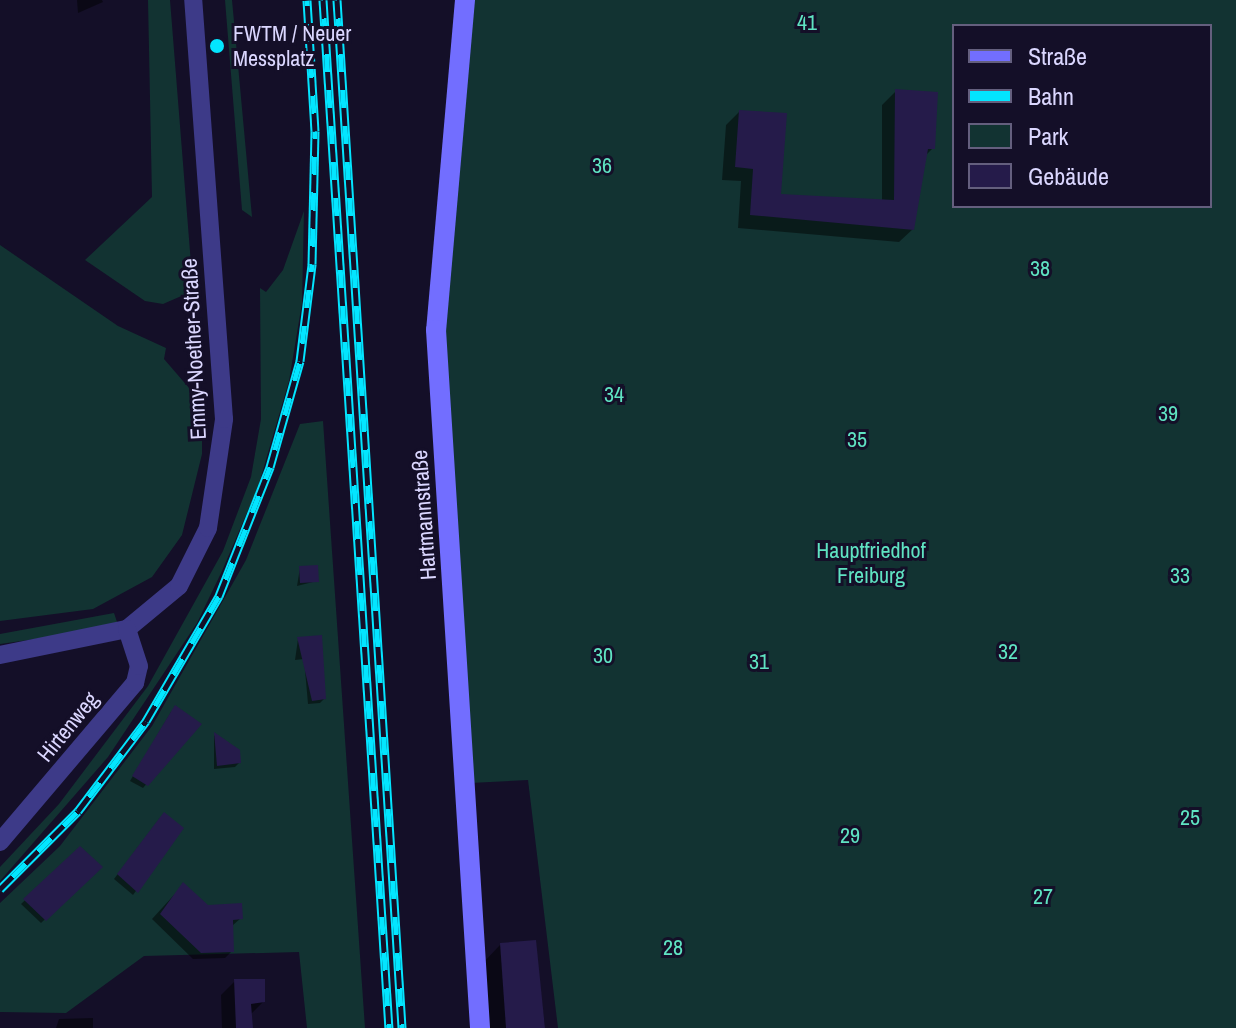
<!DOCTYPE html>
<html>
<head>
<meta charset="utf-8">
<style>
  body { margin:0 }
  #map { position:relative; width:1236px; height:1028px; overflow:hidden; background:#140f28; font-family:"Archivo Narrow",sans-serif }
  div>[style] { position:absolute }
  .green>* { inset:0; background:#123332 }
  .shadow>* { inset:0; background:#0007 }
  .building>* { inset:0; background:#251b4a }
  .street>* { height:18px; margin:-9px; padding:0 9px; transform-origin:9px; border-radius:9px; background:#3d3a88 }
  .secondary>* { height:20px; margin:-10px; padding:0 10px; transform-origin:10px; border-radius:10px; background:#726eff }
  .rail>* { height:9px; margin-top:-4.5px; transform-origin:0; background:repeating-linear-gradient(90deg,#140f28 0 18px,#03e5ff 0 36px); box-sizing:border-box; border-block:2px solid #03e5ff }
  .dots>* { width:22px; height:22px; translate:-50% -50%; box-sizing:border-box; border:4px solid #140f28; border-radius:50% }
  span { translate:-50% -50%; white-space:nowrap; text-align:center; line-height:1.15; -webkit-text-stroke:6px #140f28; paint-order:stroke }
  .park-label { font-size:22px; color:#5fe3c2 }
  .poi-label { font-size:22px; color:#dbd7ff }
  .left { translate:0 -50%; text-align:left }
  .street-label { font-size:22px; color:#dbd7ff }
  .legend { position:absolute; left:952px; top:24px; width:260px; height:184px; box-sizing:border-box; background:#140f28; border:2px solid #645f7e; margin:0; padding:10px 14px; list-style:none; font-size:24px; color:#dbd7ff }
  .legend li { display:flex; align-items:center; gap:16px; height:40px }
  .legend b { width:40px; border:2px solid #645f7e }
</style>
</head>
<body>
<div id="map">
  <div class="green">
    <i style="clip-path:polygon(148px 0,170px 0,191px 264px,186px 294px,163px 304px,145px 301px,85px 260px,152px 197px)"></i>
    <i style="clip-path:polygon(225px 0,232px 0,252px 217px,242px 210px)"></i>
    <i style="clip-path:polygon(evenodd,474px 0,1236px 0,1236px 1028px,558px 1028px,528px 780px,470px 783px,444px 330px,474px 0,954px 26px,1210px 26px,1210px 206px,954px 206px,954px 26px)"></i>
    <i style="clip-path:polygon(304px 211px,302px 303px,289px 381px,258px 487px,222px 571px,197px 623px,108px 757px,0 881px,0 867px,59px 804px,148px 686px,223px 551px,251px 477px,261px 419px,260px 288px,266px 292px,283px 270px)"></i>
    <i style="clip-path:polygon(0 245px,118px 326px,166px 348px,164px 359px,202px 403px,202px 454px,182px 535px,152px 577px,93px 609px,0 621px)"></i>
    <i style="clip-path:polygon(323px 421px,365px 1028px,307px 1028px,299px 952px,144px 956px,66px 1013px,0 1012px,0 903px,60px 846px,152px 726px,246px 560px,300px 424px)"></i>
    <i style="clip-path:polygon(114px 613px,117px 622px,93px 631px,0 644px,0 634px)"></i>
  </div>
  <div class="shadow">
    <i style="clip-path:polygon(77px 0,102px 0,103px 2px,78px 13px)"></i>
    <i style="clip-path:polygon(896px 91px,933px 148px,924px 157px,913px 229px,899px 242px,738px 228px,741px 181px,722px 180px,726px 125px,739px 112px,779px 196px,882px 202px,882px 105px)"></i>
    <i style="clip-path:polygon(300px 568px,317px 581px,297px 586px)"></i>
    <i style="clip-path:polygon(298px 639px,324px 699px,320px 703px,308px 704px,304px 659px,295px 660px)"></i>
    <i style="clip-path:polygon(171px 712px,199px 724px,143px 788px,130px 781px)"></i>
    <i style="clip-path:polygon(214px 735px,239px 763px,235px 767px,214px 769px)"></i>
    <i style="clip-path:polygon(160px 818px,181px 828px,133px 895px,114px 879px)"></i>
    <i style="clip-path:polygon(80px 849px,100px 867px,41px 923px,21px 904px)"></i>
    <i style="clip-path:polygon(183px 885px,207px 907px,241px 918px,232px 926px,232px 951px,225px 958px,193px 959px,152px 919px)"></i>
    <i style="clip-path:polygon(535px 943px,545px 1028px,486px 1028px,482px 964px,500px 945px)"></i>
    <i style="clip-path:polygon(235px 981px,263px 1002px,250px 1015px,251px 1028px,222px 1028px,221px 995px)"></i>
    <i style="clip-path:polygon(93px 1018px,93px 1028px,56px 1028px,59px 1019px)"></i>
  </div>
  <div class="building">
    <i style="clip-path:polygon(895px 89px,938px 92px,935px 149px,928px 149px,914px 230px,750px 215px,753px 169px,735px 167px,739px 110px,787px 113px,781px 194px,894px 200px)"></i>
    <i style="clip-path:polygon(318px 565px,319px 582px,300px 583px,299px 566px)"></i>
    <i style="clip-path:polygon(322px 635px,326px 699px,312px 701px,297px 637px)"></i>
    <i style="clip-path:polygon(175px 705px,202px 724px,148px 786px,132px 776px)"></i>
    <i style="clip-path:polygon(214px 732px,240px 750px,241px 763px,217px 766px)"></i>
    <i style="clip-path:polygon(164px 812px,184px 828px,138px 893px,117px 874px)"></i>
    <i style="clip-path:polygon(80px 846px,103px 867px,46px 921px,23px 899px)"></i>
    <i style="clip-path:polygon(183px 882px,208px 905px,242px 903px,243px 919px,233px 920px,234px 952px,201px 953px,160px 914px)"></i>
    <i style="clip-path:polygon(536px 940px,545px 1028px,506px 1028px,500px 943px)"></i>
    <i style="clip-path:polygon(234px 979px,265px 979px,265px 1002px,251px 1004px,253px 1028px,236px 1028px)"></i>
  </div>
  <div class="street">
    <i style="left:0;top:655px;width:130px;rotate:-11.6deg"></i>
    <i style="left:127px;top:629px;width:67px;rotate:-39.6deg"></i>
    <i style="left:179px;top:586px;width:65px;rotate:-63.4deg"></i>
    <i style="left:208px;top:528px;width:110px;rotate:-81.6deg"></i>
    <i style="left:224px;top:419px;width:420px;rotate:-94.2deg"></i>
    <i style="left:0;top:842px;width:209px;rotate:-49.7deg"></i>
    <i style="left:135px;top:683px;width:17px;rotate:-77deg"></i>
    <i style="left:139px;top:666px;width:39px;rotate:-108deg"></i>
  </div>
  <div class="secondary">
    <i style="left:465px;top:0;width:331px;rotate:95deg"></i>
    <i style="left:436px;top:330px;width:699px;rotate:86.39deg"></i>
  </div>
  <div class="rail">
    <i style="left:323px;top:0;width:1030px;rotate:86.33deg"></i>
    <i style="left:337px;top:0;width:1030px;rotate:86.38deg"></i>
    <i style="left:0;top:889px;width:110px;rotate:-45deg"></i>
    <i style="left:78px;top:811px;width:113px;rotate:-52.9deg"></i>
    <i style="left:146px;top:721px;width:145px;rotate:-59.7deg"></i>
    <i style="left:219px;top:596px;width:139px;rotate:-68.4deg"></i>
    <i style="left:270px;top:467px;width:110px;rotate:-74.2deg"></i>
    <i style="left:300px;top:361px;width:98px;rotate:-82.9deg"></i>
    <i style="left:312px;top:264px;width:133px;rotate:-88.7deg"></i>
    <i style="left:315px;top:131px;width:131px;rotate:-93.5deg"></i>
  </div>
  <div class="dots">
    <i style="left:217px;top:46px;background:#03e5ff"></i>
  </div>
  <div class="park-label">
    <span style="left:807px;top:23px">41</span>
    <span style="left:602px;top:166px">36</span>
    <span style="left:1040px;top:269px">38</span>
    <span style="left:614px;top:395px">34</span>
    <span style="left:1168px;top:414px">39</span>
    <span style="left:857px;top:440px">35</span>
    <span style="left:871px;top:563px">Hauptfriedhof<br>Freiburg</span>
    <span style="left:1180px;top:576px">33</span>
    <span style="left:1008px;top:652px">32</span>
    <span style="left:603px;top:656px">30</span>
    <span style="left:759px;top:662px">31</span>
    <span style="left:1190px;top:818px">25</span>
    <span style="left:850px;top:836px">29</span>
    <span style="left:1043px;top:897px">27</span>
    <span style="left:673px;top:948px">28</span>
  </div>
  <div class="poi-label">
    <span class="left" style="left:233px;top:46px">FWTM / Neuer<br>Messplatz</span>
  </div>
  <div class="street-label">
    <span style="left:194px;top:349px;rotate:-93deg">Emmy-Noether-Straße</span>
    <span style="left:424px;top:515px;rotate:-94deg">Hartmannstraße</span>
    <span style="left:68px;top:727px;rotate:-51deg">Hirtenweg</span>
  </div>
  <ul class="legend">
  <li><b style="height:10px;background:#726eff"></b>Straße</li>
  <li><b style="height:10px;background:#03e5ff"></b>Bahn</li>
  <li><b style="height:22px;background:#123332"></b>Park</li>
  <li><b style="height:22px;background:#251b4a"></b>Gebäude</li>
  </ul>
</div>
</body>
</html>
